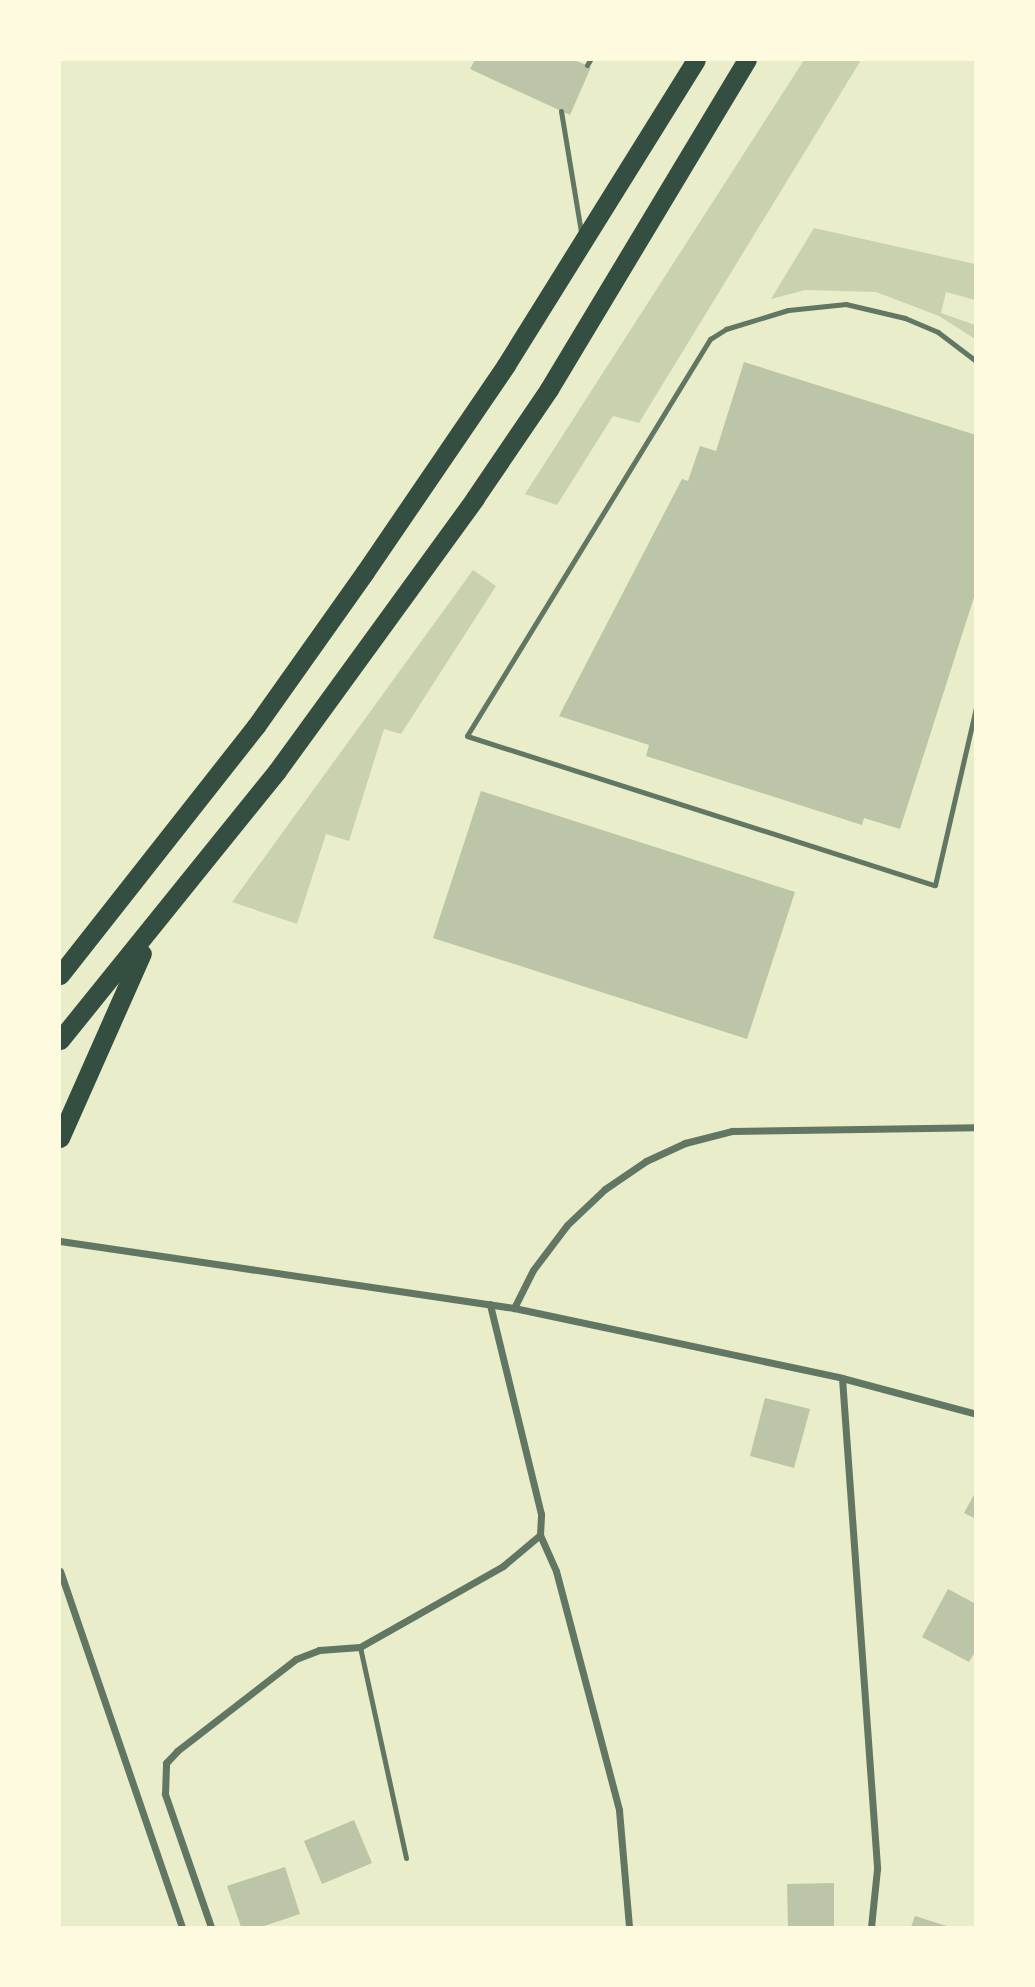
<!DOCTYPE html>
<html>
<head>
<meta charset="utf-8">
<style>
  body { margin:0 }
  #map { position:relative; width:1035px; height:1987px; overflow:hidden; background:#e9edc9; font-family:"Alegreya Sans",sans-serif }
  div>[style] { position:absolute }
  .green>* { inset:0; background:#cad2ad }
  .building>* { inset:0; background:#bcc5a7 }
  .service>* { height:5px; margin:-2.5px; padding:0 2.5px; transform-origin:2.5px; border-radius:2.5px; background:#617663 }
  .minor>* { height:7px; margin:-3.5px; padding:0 3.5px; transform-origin:3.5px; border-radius:3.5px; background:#617663 }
  .trunk>* { height:19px; margin:-9.5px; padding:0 9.5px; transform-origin:9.5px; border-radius:9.5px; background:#344e41 }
  span { translate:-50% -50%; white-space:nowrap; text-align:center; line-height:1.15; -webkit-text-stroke:6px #fefae0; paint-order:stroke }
  .frame { position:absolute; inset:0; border:61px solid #fefae0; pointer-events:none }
</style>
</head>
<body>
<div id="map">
  <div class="green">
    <i style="clip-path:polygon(804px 60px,861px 60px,639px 423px,613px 416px,557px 505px,525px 494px)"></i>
    <i style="clip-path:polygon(814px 228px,975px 264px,975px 300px,946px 292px,941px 313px,975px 325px,975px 339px,939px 316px,876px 292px,805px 290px,771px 299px)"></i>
    <i style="clip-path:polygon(473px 570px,496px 586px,401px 734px,384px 729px,349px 841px,326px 834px,297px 924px,232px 902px)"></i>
  </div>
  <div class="building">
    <i style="clip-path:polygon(475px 60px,574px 60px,591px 67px,570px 115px,470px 69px)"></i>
    <i style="clip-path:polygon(744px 362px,976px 435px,976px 591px,900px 829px,864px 818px,862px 825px,646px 756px,649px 745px,559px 716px,682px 479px,688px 481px,700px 446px,716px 451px)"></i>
    <i style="clip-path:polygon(481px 791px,795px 892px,747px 1039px,433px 938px)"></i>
    <i style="clip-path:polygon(765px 1398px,810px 1409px,794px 1468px,750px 1456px)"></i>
    <i style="clip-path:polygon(976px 1491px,976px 1519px,964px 1513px)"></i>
    <i style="clip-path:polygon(948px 1589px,976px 1604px,976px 1650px,969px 1662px,922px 1637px)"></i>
    <i style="clip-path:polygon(354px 1820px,372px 1863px,322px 1884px,304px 1841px)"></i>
    <i style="clip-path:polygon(285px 1867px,300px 1914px,261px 1927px,241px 1927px,227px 1886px)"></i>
    <i style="clip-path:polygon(834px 1883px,834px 1926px,788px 1927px,787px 1884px)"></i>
    <i style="clip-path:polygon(915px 1916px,950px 1927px,911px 1927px)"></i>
  </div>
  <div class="service">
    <i style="left:587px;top:65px;width:6px;rotate:-59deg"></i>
    <i style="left:561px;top:111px;width:123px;rotate:80.6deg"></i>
    <i style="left:976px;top:361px;width:48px;rotate:-142.7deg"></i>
    <i style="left:938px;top:332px;width:36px;rotate:-157deg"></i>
    <i style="left:905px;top:318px;width:61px;rotate:-166.7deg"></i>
    <i style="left:846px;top:304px;width:58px;rotate:174.1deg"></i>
    <i style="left:788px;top:310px;width:65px;rotate:163deg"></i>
    <i style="left:726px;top:329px;width:19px;rotate:148deg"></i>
    <i style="left:710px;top:339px;width:465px;rotate:121.5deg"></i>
    <i style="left:467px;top:736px;width:491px;rotate:17.7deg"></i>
    <i style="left:935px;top:885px;width:183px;rotate:-77deg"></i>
    <i style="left:360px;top:1647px;width:216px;rotate:77.7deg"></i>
  </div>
  <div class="minor">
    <i style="left:60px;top:1241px;width:459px;rotate:8.4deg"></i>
    <i style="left:514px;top:1308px;width:335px;rotate:12deg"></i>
    <i style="left:842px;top:1378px;width:139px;rotate:15deg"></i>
    <i style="left:514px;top:1308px;width:42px;rotate:-63.4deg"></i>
    <i style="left:533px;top:1270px;width:56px;rotate:-52.9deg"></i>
    <i style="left:567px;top:1225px;width:52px;rotate:-43.5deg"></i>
    <i style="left:605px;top:1189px;width:50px;rotate:-34.3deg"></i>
    <i style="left:646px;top:1161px;width:43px;rotate:-24.8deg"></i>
    <i style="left:685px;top:1143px;width:49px;rotate:-14.3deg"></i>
    <i style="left:732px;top:1131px;width:244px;rotate:-0.9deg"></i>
    <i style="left:842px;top:1378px;width:492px;rotate:85.9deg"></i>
    <i style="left:877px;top:1869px;width:58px;rotate:95.9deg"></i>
    <i style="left:540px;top:1535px;width:39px;rotate:66deg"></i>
    <i style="left:556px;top:1571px;width:247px;rotate:75.2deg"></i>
    <i style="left:619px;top:1810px;width:117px;rotate:85.1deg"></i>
    <i style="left:60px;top:1571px;width:376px;rotate:71.1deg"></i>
    <i style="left:211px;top:1927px;width:141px;rotate:-109.1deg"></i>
    <i style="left:165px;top:1794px;width:31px;rotate:-88deg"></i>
    <i style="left:166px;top:1763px;width:16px;rotate:-47deg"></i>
    <i style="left:177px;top:1751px;width:150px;rotate:-37.7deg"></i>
    <i style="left:296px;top:1659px;width:25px;rotate:-21deg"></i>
    <i style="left:319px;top:1650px;width:41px;rotate:-4.2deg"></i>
    <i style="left:360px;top:1647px;width:164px;rotate:-29.5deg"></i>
    <i style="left:503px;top:1566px;width:48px;rotate:-40deg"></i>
    <i style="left:540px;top:1535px;width:21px;rotate:-87deg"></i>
    <i style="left:541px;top:1514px;width:216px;rotate:-103.7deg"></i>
  </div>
  <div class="trunk">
    <i style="left:60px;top:975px;width:317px;rotate:-51.8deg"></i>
    <i style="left:256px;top:726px;width:189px;rotate:-54.7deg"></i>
    <i style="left:365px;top:572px;width:250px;rotate:-55.7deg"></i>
    <i style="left:506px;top:365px;width:359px;rotate:-58.1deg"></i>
    <i style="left:60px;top:1040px;width:346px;rotate:-51.1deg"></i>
    <i style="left:277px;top:771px;width:337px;rotate:-54deg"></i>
    <i style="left:475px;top:498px;width:132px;rotate:-55.8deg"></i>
    <i style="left:549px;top:389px;width:384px;rotate:-59deg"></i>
    <i style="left:60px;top:1138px;width:202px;rotate:-66.1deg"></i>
  </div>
  <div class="frame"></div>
</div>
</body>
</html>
